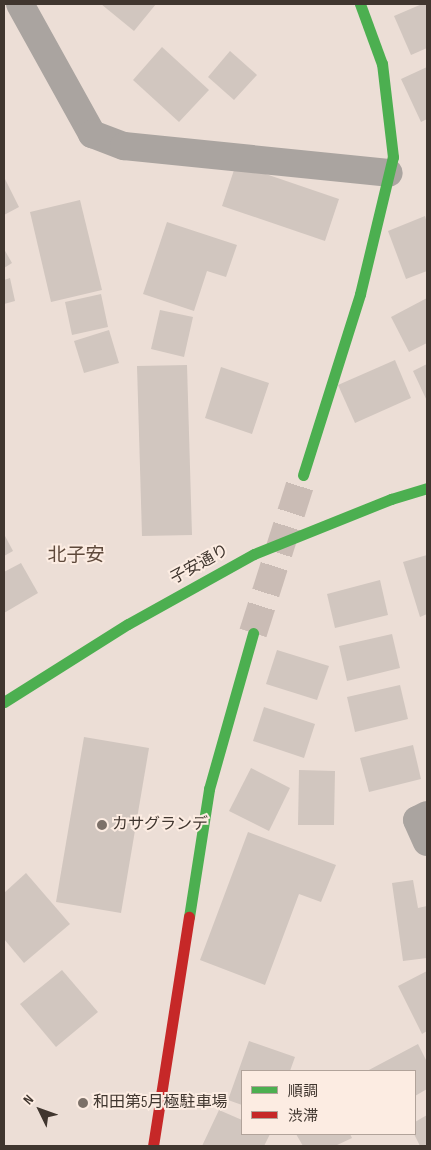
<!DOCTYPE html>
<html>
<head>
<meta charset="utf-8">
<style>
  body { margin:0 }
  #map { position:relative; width:431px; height:1150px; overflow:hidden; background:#ecded6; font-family:"Sofia Sans Condensed","Noto Sans JP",sans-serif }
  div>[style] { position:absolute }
  .building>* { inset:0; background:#d1c6bf }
  .secondary-tunnel>* { height:28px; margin-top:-14px; transform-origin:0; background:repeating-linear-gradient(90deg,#cabcb5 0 28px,transparent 0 42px) }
  .street>* { height:28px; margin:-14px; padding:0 14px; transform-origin:14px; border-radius:14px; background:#aaa4a0 }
  .fast>* { height:11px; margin:-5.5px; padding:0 5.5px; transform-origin:5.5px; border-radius:5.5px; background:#4caf50 }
  .jam>* { height:11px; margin:-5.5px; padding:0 5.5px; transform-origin:5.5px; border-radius:5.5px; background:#c62828 }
  .dots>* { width:14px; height:14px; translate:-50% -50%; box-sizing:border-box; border:2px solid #fcece2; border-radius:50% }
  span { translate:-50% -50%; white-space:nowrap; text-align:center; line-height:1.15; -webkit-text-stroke:4px #fcece2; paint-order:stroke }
  .street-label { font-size:16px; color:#40362f }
  .poi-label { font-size:16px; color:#40362f }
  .left { translate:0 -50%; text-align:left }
  .quarter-label { font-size:19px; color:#5e493b }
  .frame { position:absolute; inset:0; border:5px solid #40362f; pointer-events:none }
  .legend { position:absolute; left:241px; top:1070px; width:175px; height:65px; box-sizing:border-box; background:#fcece2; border:1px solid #b1a39a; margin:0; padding:6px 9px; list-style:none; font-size:15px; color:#40362f }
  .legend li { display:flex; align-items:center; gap:10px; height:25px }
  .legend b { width:25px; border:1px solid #b1a39a }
  .north { position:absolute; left:15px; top:1085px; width:50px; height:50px; -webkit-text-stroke:4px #fcece2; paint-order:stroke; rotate:312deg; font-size:14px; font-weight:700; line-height:20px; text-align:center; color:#40362f }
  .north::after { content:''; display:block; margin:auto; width:18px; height:22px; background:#40362f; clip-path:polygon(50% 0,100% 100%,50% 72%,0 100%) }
</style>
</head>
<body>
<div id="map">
  <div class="building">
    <i style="clip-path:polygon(101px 4px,156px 4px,134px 31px)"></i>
    <i style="clip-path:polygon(422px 4px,427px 4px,427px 48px,411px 55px,394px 16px)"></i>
    <i style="clip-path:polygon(162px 47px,209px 90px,179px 122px,133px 80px)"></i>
    <i style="clip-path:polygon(230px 51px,257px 75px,234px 100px,208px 77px)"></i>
    <i style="clip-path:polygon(427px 67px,427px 119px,421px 122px,401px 79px)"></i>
    <i style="clip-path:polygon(236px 164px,339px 199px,325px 241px,222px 206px)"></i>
    <i style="clip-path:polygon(4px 177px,19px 207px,4px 215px)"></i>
    <i style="clip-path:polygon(80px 200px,102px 290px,51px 302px,30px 212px)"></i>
    <i style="clip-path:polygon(425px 216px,427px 223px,427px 271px,406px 279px,388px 231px)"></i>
    <i style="clip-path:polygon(167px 222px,237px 245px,226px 277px,207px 271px,194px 311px,143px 294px)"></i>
    <i style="clip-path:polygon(4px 249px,12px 263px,4px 268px)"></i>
    <i style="clip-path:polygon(10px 278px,15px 301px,4px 304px,4px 280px)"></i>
    <i style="clip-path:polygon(101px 294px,108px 327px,72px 335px,65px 302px)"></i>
    <i style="clip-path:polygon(427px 298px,427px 343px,409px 352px,391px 317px)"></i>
    <i style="clip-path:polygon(160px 310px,193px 317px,184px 357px,151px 349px)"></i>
    <i style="clip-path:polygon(109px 330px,119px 363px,84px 373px,74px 341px)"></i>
    <i style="clip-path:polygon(395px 360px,411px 398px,355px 423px,338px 385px)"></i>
    <i style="clip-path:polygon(427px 364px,427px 401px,413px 371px)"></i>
    <i style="clip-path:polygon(187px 365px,192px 535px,142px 536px,137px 366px)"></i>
    <i style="clip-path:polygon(221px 367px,269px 383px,252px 434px,205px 418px)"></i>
    <i style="clip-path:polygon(4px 534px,13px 551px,4px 556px)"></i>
    <i style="clip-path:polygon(427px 555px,427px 614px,420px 617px,403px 562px)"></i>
    <i style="clip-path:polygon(21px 563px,38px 593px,4px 613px,4px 572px)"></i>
    <i style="clip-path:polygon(380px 580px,388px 615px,335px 628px,327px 594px)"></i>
    <i style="clip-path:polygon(392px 634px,400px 668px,347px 681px,339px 646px)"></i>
    <i style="clip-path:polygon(277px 650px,329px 666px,317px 700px,266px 684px)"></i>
    <i style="clip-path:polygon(400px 685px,408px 719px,355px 732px,347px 697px)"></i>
    <i style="clip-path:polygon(264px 707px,315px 724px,304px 758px,253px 741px)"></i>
    <i style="clip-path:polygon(84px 737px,149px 748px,121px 913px,56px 902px)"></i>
    <i style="clip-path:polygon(413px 745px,421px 779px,369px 792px,360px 758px)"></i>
    <i style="clip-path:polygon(251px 768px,290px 788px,269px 831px,229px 811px)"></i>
    <i style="clip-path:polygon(299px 770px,335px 771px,334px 825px,298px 825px)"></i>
    <i style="clip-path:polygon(248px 832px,336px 865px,321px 902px,299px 894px,265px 985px,200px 960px)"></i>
    <i style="clip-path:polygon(26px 873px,70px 924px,24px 963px,4px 939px,4px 893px)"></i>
    <i style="clip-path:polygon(413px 880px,418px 908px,427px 906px,427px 958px,403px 961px,392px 883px)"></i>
    <i style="clip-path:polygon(62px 970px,98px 1012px,56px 1047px,20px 1004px)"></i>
    <i style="clip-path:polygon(427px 971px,427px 1031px,422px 1034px,398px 986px)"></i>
    <i style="clip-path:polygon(249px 1041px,295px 1057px,290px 1071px,242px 1071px,242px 1105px,228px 1100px)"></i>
    <i style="clip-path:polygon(418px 1044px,427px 1062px,427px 1089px,415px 1096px,415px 1071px,367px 1071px)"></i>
    <i style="clip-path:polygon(219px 1110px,242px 1120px,242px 1134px,270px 1134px,264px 1146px,202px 1146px)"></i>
    <i style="clip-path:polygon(427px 1115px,427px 1146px,420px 1146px,414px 1134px,415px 1122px)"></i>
    <i style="clip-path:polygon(296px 1134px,350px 1134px,352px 1138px,335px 1146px,303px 1146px)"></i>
  </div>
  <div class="secondary-tunnel">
    <i style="left:253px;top:633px;width:166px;rotate:-72.4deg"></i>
  </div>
  <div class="street">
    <i style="left:20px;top:4px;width:149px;rotate:61deg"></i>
    <i style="left:92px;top:134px;width:34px;rotate:21deg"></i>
    <i style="left:124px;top:146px;width:266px;rotate:5.8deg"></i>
    <i style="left:427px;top:815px;width:11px;rotate:153deg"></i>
    <i style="left:417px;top:820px;width:24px;rotate:66deg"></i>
  </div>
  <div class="fast">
    <i style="left:303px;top:475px;width:190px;rotate:-72.5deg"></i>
    <i style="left:360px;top:294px;width:141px;rotate:-76.5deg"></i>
    <i style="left:393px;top:157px;width:94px;rotate:-96.7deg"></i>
    <i style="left:382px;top:64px;width:64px;rotate:-110.1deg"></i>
    <i style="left:4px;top:702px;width:146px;rotate:-32.2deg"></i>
    <i style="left:128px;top:624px;width:144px;rotate:-29.1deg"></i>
    <i style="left:254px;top:554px;width:148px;rotate:-21.9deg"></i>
    <i style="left:391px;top:499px;width:38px;rotate:-17deg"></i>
    <i style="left:189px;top:917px;width:130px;rotate:-81.1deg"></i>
    <i style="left:209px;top:789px;width:162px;rotate:-74.2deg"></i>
  </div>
  <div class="jam">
    <i style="left:153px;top:1146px;width:232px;rotate:-81.1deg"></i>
  </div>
  <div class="dots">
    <i style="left:102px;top:825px;background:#7c7169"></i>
    <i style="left:83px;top:1103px;background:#7c7169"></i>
  </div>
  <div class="street-label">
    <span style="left:200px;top:565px;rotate:-29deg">子安通り</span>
  </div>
  <div class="poi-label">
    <span class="left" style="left:112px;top:825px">カサグランデ</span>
    <span class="left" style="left:93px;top:1103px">和田第5月極駐車場</span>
  </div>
  <div class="quarter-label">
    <span style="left:76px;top:556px">北子安</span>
  </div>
  <div class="frame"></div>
  <ul class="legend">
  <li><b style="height:6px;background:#4caf50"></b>順調</li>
  <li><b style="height:6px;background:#c62828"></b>渋滞</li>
  </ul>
  <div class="north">N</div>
</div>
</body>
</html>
